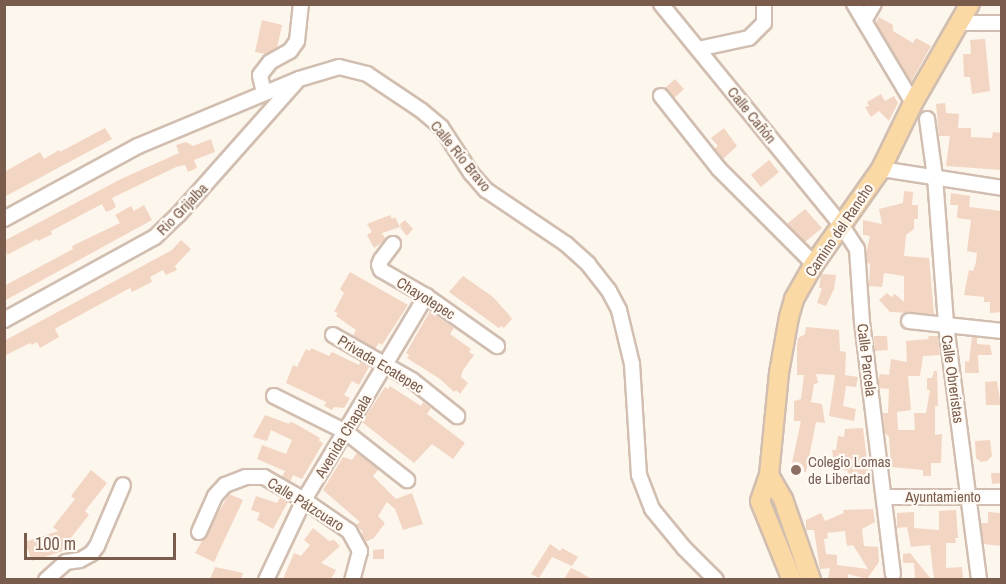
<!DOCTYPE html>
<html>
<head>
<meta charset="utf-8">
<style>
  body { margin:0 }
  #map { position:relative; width:1006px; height:584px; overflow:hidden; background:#fdf6ec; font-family:"Archivo Narrow",sans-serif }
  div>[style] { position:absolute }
  .building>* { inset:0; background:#f3d5c3 }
  .roads { filter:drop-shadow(2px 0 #d1beb0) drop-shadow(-2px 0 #d1beb0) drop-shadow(0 2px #d1beb0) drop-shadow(0 -2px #d1beb0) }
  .minor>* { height:14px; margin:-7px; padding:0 7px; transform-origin:7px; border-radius:7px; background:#fff }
  .major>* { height:18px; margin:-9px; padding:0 9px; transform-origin:9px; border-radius:9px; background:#fbd9a5 }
  .dots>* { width:16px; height:16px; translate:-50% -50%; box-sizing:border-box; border:3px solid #fffaf3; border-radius:50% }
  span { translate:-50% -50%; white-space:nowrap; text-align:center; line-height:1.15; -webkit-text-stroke:4.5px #fffaf3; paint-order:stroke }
  .street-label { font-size:15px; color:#7a5c4d }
  .education-label { font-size:15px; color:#785e54 }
  .left { translate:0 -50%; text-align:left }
  .frame { position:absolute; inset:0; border:6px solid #7a5c4d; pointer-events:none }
  .scale { position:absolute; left:24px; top:533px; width:152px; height:27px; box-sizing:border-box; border:3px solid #7a5c4d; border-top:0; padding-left:8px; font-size:18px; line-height:21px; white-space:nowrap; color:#7a5c4d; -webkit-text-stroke:4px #fffaf3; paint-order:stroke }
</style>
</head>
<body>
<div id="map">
  <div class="building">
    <i style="clip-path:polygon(879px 17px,893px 25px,893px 31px,913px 43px,916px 38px,931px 46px,911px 82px,876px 23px)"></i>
    <i style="clip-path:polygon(262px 20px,282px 25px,277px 48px,266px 54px,255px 52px)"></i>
    <i style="clip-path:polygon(985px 39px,990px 91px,972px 94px,970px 77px,964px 77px,963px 54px,971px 54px,970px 40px)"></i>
    <i style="clip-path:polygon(675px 79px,684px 89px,674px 98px,665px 88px)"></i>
    <i style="clip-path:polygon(881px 94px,885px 101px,894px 96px,898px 103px,889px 121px,879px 111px,871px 117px,865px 107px,869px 106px,867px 102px)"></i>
    <i style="clip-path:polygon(945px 103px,946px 113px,959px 114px,958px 128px,971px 128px,971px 137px,992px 138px,993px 132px,1002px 133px,1002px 170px,946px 166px,950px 136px,939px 136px,936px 104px)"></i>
    <i style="clip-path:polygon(105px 128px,112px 139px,4px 197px,4px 172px,40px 152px,44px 159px,59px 150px,60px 152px)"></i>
    <i style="clip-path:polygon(724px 128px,737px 146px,723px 159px,714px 149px,718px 146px,711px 138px)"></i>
    <i style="clip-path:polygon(211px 139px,215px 152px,194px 160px,197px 168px,188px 172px,185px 165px,176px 167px,112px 198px,116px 207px,111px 210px,106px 212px,102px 204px,51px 231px,52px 234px,38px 241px,37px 239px,7px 255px,4px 241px,121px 179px,179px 153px,176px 145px,186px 142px,193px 146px)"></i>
    <i style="clip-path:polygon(769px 160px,779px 172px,761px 187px,751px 175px)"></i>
    <i style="clip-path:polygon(904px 191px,913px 192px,912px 205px,918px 205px,918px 219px,914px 219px,914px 229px,906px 235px,904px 256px,929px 258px,934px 314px,890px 312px,879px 300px,887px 293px,891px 297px,895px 294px,904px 302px,904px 276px,884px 273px,882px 287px,869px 286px,870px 263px,867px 264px,866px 254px,870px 236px,863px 235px,863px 220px,882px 224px,879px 209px,903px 203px)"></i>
    <i style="clip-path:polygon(951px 193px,970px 196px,969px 207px,1002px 211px,1002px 312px,990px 313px,990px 302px,984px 302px,984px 297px,964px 295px,969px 270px,973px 271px,976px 262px,977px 253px,967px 251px,971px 220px,957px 218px,958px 205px,950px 205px)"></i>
    <i style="clip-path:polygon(144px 205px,152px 220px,4px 301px,4px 286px,73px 249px,72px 246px,120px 223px,115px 215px,131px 206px,134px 211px)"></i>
    <i style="clip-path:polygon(805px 209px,822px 228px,805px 242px,787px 224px)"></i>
    <i style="clip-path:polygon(390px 215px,392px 219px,395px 217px,400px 227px,382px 233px,385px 238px,383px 242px,374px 248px,367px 235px,372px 232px,367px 224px)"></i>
    <i style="clip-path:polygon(405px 220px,413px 229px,407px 236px,401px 229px,400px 224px)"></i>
    <i style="clip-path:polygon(181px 240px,191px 249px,175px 266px,177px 270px,166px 275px,163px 270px,150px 277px,152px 282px,132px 292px,130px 288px,58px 327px,55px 329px,59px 337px,40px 348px,37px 342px,32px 345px,30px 343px,4px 356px,4px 341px,172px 250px)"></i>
    <i style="clip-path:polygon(350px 272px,408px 305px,382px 345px,379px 343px,375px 349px,353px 336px,356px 330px,336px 316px,338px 313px,334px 312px,344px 293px,340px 289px)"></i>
    <i style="clip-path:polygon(821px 274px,836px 275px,834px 289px,826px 306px,817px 303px,822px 288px,819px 288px)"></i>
    <i style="clip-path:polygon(463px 276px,493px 297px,510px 316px,512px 319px,504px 328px,501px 326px,499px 328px,449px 292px)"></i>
    <i style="clip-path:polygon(430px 311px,454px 328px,450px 334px,471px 349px,469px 352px,474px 355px,463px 370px,461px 377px,468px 383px,460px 394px,456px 390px,454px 392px,440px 379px,407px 358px,409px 355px,406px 353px)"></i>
    <i style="clip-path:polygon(806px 327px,839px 330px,840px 351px,846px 352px,845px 375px,858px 377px,856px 387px,846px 386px,843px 406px,856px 409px,854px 421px,829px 416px,835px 375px,816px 374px,818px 383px,814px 384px,811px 402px,822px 404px,825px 423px,816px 422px,806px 472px,795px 470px,792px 463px,801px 421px,794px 421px,794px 401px,801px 399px,804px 375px,797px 375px,797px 345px,798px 338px,805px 334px)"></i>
    <i style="clip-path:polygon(874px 336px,887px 336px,888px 350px,875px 351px)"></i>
    <i style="clip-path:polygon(928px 336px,938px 336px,940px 355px,923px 356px,920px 376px,908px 376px,911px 410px,897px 412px,898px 430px,915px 430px,914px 413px,926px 413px,930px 390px,927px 390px,927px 378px,932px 378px,934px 371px,937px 371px,938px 406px,935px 406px,935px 435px,942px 434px,941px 463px,931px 463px,931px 476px,923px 476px,923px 470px,891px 467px,889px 437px,885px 433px,883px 413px,888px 413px,889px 389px,879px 388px,878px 380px,880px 374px,889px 375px,891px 359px,907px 362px,906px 341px,929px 339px)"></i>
    <i style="clip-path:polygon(972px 337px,977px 337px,977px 344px,990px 345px,992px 355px,978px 355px,979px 373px,965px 373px,965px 361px,969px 362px)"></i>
    <i style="clip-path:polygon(311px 348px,329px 356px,332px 352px,359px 365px,360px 362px,369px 367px,359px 385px,352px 381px,344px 395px,350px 398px,344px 408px,334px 407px,332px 410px,324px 406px,326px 402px,286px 383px,293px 365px,297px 367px,306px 349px,310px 351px)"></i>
    <i style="clip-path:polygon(997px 381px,1001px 405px,986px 405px,985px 382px)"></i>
    <i style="clip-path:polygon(390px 386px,421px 406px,423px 402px,431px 408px,427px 414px,465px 443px,453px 459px,432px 444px,414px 463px,362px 422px,385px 387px,388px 389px)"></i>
    <i style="clip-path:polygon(265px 415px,289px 424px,290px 422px,294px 423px,320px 438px,319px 441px,323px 443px,302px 479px,293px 475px,290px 482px,282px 477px,285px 471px,257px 459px,262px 445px,286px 454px,292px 440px,271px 430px,267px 441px,253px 437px)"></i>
    <i style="clip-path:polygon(863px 428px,870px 485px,850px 484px,848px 471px,835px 468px,832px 450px,836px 450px,838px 436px,844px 437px,845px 429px)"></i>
    <i style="clip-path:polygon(990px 440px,992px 456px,987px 461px,981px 462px,976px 458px,975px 441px)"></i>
    <i style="clip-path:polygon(357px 453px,379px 469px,373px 476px,396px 499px,412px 493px,423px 524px,403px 530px,395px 509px,387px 502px,378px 516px,385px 523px,374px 538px,365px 542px,361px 534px,363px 532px,356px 525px,360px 522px,323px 490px,343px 457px,352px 460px)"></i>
    <i style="clip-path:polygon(91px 470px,107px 483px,85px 511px,89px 515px,62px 549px,63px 551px,32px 561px,25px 542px,58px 531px,53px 527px,75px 499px,71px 496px)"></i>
    <i style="clip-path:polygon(991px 473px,1002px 473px,1002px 483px,992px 484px)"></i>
    <i style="clip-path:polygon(229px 494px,243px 500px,214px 562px,195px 553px)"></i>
    <i style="clip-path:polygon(256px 496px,277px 503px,280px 498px,288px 502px,273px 529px,257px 520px,260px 513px,251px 510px)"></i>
    <i style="clip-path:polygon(evenodd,873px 509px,875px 522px,862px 529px,864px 546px,878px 547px,879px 562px,867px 579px,848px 574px,848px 579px,828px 579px,830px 568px,820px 569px,814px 530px,806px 530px,806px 520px,821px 513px,825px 521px,844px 513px,843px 510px,873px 509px,845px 531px,847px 546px,853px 545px,868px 569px,837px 565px,837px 555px,826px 554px,824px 539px,828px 538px,827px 533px,845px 531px)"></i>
    <i style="clip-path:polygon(956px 510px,958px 538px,955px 538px,956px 543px,946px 543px,946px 568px,962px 567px,963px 579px,934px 579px,930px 545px,911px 547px,907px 527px,897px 528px,897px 513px,914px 512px,914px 528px,939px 530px,939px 511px)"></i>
    <i style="clip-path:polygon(988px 512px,1000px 513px,1002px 546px,983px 544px,981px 523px,988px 523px)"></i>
    <i style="clip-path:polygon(313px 528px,329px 541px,334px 540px,340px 546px,321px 563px,336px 570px,331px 579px,283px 579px,294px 553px,301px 556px,310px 545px,304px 540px)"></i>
    <i style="clip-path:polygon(550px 544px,560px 551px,562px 548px,578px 557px,572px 566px,552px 557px,539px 578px,531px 574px)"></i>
    <i style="clip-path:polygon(384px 549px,384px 559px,373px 559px,373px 550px)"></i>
    <i style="clip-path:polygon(910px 553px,914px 558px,931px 579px,915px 579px,914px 563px,903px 563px,903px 554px)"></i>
    <i style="clip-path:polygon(215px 567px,243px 573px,241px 579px,210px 579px)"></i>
    <i style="clip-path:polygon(571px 568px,580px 572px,591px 579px,564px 579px)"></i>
  </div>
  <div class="roads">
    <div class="minor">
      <i style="left:661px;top:4px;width:286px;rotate:50.8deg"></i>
      <i style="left:842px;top:226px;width:27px;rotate:57deg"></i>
      <i style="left:857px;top:249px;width:73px;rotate:86.1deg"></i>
      <i style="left:862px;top:322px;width:254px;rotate:83deg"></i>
      <i style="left:854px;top:4px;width:115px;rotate:59.2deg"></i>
      <i style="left:864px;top:21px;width:20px;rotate:-60deg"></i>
      <i style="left:958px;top:23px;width:44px"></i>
      <i style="left:698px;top:49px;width:52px;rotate:-12.2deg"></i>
      <i style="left:749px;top:38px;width:21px;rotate:-45deg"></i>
      <i style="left:764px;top:23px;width:19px;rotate:-90deg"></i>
      <i style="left:264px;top:93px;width:18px;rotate:-103deg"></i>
      <i style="left:260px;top:75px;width:16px;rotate:-52deg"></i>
      <i style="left:270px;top:62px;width:23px;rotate:-29deg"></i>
      <i style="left:290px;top:51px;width:12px;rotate:-55deg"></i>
      <i style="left:297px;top:41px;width:37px;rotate:-84deg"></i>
      <i style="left:661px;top:96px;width:93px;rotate:51.5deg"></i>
      <i style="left:719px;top:169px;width:134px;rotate:45deg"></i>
      <i style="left:927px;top:119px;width:59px;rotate:82.1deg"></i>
      <i style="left:935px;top:177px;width:148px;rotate:85.7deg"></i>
      <i style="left:946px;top:325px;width:257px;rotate:82.6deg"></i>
      <i style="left:881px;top:169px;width:122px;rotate:8.9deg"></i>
      <i style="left:4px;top:219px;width:153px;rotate:-28.6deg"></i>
      <i style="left:138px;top:146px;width:174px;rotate:-22.6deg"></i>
      <i style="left:299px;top:79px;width:42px;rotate:-16.7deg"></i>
      <i style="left:339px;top:67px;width:29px;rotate:14deg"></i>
      <i style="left:367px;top:74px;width:66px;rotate:33.9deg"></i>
      <i style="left:422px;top:111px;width:25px;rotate:40deg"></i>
      <i style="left:441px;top:127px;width:55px;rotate:56.9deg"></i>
      <i style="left:471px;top:173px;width:23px;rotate:49deg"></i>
      <i style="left:486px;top:190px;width:97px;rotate:34deg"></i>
      <i style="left:566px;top:244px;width:30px;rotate:42deg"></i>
      <i style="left:588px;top:264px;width:34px;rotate:52deg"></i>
      <i style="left:609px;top:291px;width:21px;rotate:62deg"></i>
      <i style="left:619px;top:310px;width:56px;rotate:76.5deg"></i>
      <i style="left:632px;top:364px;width:111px;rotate:86.4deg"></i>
      <i style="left:639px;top:475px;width:36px;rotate:69deg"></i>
      <i style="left:652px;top:509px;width:50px;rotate:50.6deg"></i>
      <i style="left:684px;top:548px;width:45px;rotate:45deg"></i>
      <i style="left:393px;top:244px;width:20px;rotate:127deg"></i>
      <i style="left:381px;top:260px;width:5px;rotate:112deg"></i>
      <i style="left:379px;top:265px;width:5px;rotate:68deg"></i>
      <i style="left:381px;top:270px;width:52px;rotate:30deg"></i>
      <i style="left:426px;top:296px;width:87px;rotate:35.2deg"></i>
      <i style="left:4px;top:320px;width:172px;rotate:-28.8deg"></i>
      <i style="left:155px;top:237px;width:32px;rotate:-44deg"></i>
      <i style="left:178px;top:215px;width:178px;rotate:-48.4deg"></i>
      <i style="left:909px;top:321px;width:94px;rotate:6.1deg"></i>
      <i style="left:333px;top:335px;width:91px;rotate:29.7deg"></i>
      <i style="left:412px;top:380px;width:58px;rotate:38.7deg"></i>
      <i style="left:274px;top:396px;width:80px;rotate:26.6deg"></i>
      <i style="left:346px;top:432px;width:78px;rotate:38.2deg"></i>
      <i style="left:884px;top:497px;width:118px"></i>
      <i style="left:199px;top:532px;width:39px;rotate:-66deg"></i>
      <i style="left:215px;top:496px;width:15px;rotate:-48deg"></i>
      <i style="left:225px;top:485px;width:22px;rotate:-21deg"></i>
      <i style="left:246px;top:477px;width:18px"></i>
      <i style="left:264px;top:477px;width:46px;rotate:29.9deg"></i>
      <i style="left:304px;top:500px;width:55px;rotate:34.6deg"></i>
      <i style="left:349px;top:531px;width:23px;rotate:61deg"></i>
      <i style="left:360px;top:551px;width:30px;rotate:105deg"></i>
      <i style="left:46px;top:580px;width:27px;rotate:-42deg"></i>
      <i style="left:66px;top:562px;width:14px;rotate:-8deg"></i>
      <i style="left:80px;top:560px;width:13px;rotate:-29deg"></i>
      <i style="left:91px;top:554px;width:10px;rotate:-53deg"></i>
      <i style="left:97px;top:546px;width:66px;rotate:-66.9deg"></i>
      <i style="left:266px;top:580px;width:89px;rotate:-64.6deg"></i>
      <i style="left:304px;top:500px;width:238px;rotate:-59.1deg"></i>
    </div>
    <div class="major">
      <i style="left:769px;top:475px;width:28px;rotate:60deg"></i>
      <i style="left:783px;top:499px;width:86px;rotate:70.9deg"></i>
      <i style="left:792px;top:580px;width:85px;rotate:-112.1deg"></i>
      <i style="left:760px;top:501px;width:28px;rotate:-71deg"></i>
      <i style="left:769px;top:475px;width:102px;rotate:-84.4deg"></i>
      <i style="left:779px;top:373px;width:57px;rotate:-79.9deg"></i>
      <i style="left:789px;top:317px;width:19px;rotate:-74deg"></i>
      <i style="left:794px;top:299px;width:40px;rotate:-60.3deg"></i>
      <i style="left:814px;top:264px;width:116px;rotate:-54.8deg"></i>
      <i style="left:881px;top:169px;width:73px;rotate:-64.1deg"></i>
      <i style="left:913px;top:103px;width:114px;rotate:-60.1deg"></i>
    </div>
  </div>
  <div class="dots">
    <i style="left:796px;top:470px;background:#8d6e63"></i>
  </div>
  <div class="street-label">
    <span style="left:752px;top:115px;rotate:51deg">Calle Cañón</span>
    <span style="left:461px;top:156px;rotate:51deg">Calle Río Bravo</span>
    <span style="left:182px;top:209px;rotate:-46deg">Rio Grijalba</span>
    <span style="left:839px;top:230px;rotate:-56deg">Camino del Rancho</span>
    <span style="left:426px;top:298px;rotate:32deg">Chayotepec</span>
    <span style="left:867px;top:360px;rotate:83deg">Calle Parcela</span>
    <span style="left:381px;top:364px;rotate:31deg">Privada Ecatepec</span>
    <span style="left:953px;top:379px;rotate:82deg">Calle Obreristas</span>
    <span style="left:343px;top:436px;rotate:-59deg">Avenida Chapala</span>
    <span style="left:943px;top:497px">Ayuntamiento</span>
    <span style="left:306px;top:504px;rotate:32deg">Calle Pátzcuaro</span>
  </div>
  <div class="education-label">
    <span class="left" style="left:808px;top:470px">Colegio Lomas<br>de Libertad</span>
  </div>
  <div class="frame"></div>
  <div class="scale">100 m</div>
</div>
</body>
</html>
